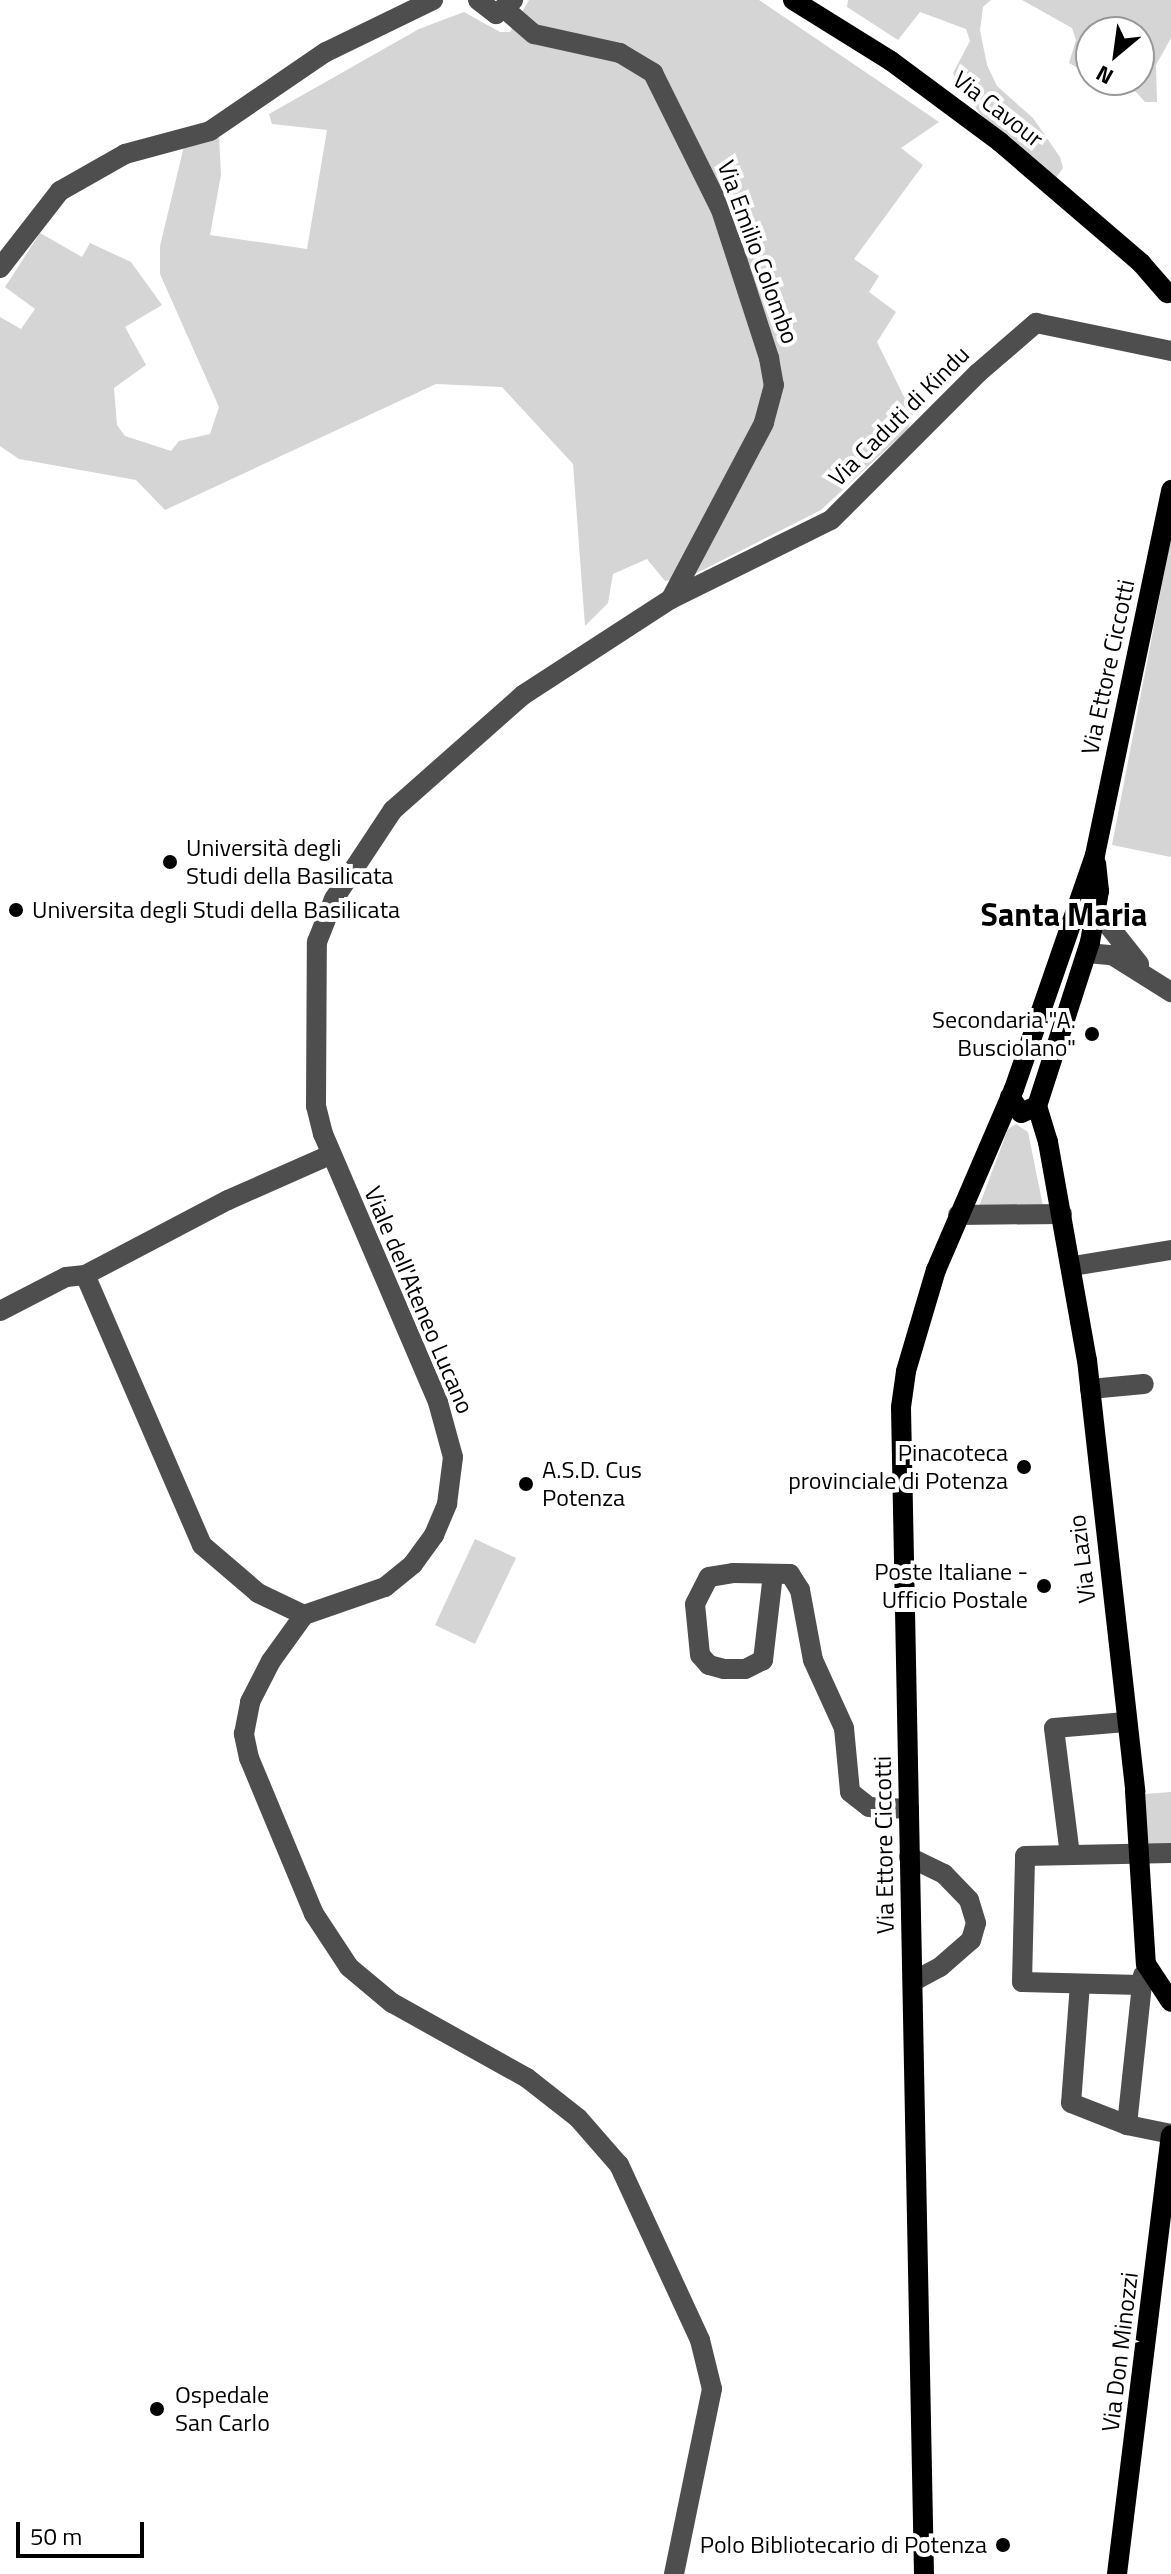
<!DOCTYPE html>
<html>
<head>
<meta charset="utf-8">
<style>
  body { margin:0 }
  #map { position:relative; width:1171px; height:2574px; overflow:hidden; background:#fff; font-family:"Titillium Web",sans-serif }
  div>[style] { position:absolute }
  .green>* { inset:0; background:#d5d5d5 }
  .minor>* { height:20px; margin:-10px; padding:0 10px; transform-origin:10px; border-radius:10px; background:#4e4e4e }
  .major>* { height:20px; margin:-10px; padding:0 10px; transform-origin:10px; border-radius:10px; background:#000 }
  .dots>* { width:22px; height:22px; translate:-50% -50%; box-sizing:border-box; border:4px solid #fff; border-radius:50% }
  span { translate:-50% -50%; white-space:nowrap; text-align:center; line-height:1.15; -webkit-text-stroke:8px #fff; paint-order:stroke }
  .street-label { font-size:24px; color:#000 }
  .poi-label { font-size:24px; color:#000 }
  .left { translate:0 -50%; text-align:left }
  .right { translate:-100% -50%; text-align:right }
  .district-label { font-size:32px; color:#000; font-weight:700 }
  .north { position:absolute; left:1075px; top:16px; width:80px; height:80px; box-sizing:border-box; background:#fff; border:2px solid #999; border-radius:50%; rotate:209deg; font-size:22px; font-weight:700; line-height:32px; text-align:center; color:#000 }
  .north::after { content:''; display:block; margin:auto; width:28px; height:36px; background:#000; clip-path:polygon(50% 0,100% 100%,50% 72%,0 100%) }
  .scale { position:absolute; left:16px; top:2522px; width:128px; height:36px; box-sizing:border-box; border:4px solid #000; border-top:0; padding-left:10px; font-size:24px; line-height:28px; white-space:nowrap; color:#000; -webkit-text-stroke:6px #fff; paint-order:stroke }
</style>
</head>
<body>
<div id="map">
  <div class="green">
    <i style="clip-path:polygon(529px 0,759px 0,939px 122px,901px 148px,923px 165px,854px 259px,879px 276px,869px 292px,896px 312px,877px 342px,913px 415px,908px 429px,821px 510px,689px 577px,665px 581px,647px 559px,613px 574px,608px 603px,585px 626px,573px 464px,502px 387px,436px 384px,165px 510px,136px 480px,19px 459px,0 446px,0 317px,21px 329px,35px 309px,5px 287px,40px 233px,82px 257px,90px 243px,131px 262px,162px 305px,125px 327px,146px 365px,114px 388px,117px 425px,125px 436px,171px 451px,179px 441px,210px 434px,219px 407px,160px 274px,160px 246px,184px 146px,219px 135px,221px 175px,210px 235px,307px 249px,327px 130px,272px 124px,269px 114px,419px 29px,464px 12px,500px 32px,510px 32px)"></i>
    <i style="clip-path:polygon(848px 0,991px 0,983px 7px,980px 30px,987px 65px,997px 86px,1033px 118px,1060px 157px,1063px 168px,1056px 178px,981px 115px,958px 85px,953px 73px,970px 41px,966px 29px,920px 12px,898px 40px,847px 7px)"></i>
    <i style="clip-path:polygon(1022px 0,1171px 0,1171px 38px,1156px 65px,1157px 102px,1145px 102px,1136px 92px,1103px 80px,1139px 80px,1139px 32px,1091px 32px,1091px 75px,1069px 63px,1076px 40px,1072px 28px)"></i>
    <i style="clip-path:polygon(1171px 537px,1171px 857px,1112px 845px)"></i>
    <i style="clip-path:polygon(1016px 1124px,1028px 1132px,1043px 1206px,978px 1209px,1008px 1129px)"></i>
    <i style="clip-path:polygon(475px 1539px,516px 1558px,475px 1644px,435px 1625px)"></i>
    <i style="clip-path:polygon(1171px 1792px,1171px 1846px,1147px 1847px,1144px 1794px)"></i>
  </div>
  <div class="minor">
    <i style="left:478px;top:0;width:23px;rotate:38deg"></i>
    <i style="left:496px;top:14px;width:22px;rotate:-39deg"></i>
    <i style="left:506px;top:10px;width:37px;rotate:41deg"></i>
    <i style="left:534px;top:34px;width:88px;rotate:12.5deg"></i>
    <i style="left:620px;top:53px;width:39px;rotate:31deg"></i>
    <i style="left:653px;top:73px;width:153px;rotate:63.6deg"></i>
    <i style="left:721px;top:210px;width:156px;rotate:72deg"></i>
    <i style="left:769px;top:358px;width:27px;rotate:80deg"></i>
    <i style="left:774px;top:385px;width:39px;rotate:105deg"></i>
    <i style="left:764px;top:423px;width:199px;rotate:117.9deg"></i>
    <i style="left:0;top:268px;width:98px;rotate:-52.1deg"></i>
    <i style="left:60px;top:191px;width:75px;rotate:-29.6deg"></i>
    <i style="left:125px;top:154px;width:88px;rotate:-15.1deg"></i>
    <i style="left:210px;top:131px;width:140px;rotate:-34.3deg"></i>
    <i style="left:326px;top:52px;width:119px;rotate:-25.9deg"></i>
    <i style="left:1097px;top:911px;width:68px;rotate:51.6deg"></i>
    <i style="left:1087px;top:953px;width:25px;rotate:5deg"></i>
    <i style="left:1112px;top:955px;width:70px;rotate:32.1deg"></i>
    <i style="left:958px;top:1215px;width:104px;rotate:-0.6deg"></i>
    <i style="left:1073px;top:1266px;width:99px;rotate:-9.3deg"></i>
    <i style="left:0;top:1311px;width:74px;rotate:-27.3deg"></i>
    <i style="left:66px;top:1277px;width:19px;rotate:-6deg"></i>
    <i style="left:1090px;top:1389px;width:54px;rotate:-5.3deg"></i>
    <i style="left:773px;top:1574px;width:87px;rotate:96.6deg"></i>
    <i style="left:763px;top:1660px;width:20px;rotate:153deg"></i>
    <i style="left:745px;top:1669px;width:21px;rotate:180deg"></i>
    <i style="left:724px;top:1669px;width:16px;rotate:-165deg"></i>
    <i style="left:709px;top:1665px;width:13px;rotate:-132deg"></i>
    <i style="left:700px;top:1655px;width:51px;rotate:-95.6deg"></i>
    <i style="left:695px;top:1604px;width:30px;rotate:-63deg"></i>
    <i style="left:709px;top:1577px;width:24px;rotate:-9deg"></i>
    <i style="left:733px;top:1573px;width:57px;rotate:1deg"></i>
    <i style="left:790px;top:1574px;width:19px;rotate:58deg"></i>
    <i style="left:800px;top:1590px;width:71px;rotate:79.5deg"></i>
    <i style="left:813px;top:1660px;width:75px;rotate:65.5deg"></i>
    <i style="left:844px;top:1728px;width:64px;rotate:84.6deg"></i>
    <i style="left:850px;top:1792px;width:24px;rotate:38deg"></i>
    <i style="left:869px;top:1807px;width:40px;rotate:2.9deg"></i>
    <i style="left:304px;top:1615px;width:51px;rotate:-154.4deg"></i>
    <i style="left:258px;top:1593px;width:74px;rotate:-139.4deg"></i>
    <i style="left:202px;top:1545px;width:294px;rotate:-113.4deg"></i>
    <i style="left:85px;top:1275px;width:161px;rotate:-27.7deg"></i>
    <i style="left:228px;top:1200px;width:111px;rotate:-23.8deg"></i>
    <i style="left:1070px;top:1855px;width:128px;rotate:-97.2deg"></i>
    <i style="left:1054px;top:1728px;width:72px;rotate:-4.8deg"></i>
    <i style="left:909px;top:1857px;width:39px;rotate:26deg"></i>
    <i style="left:944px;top:1874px;width:36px;rotate:46deg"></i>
    <i style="left:969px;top:1900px;width:24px;rotate:73deg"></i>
    <i style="left:976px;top:1923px;width:18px;rotate:106deg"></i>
    <i style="left:971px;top:1940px;width:41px;rotate:138.9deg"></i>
    <i style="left:940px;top:1967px;width:30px;rotate:152deg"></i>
    <i style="left:1143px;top:1975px;width:151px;rotate:96.1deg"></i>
    <i style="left:1127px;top:2125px;width:45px;rotate:11.6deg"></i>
    <i style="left:1080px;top:1984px;width:119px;rotate:94.3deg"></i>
    <i style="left:1071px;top:2103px;width:60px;rotate:21.4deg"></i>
    <i style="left:1140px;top:1985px;width:118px;rotate:-178.5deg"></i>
    <i style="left:1022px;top:1982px;width:126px;rotate:-88.6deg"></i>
    <i style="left:1025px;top:1856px;width:146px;rotate:-1.2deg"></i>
    <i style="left:674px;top:2574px;width:189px;rotate:-78.4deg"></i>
    <i style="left:712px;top:2389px;width:50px;rotate:-103.8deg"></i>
    <i style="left:700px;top:2340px;width:193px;rotate:-114.8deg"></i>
    <i style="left:619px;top:2165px;width:62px;rotate:-131.1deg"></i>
    <i style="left:578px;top:2118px;width:65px;rotate:-141.9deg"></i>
    <i style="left:527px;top:2078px;width:154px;rotate:-150.9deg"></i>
    <i style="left:392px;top:2003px;width:56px;rotate:-140.1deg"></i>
    <i style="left:349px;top:1967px;width:64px;rotate:-123.4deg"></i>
    <i style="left:314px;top:1914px;width:169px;rotate:-112.6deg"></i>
    <i style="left:249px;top:1758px;width:25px;rotate:-102deg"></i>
    <i style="left:244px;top:1734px;width:33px;rotate:-79deg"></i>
    <i style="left:250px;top:1702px;width:46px;rotate:-62.9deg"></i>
    <i style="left:271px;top:1661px;width:57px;rotate:-54.3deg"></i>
    <i style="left:304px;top:1615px;width:86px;rotate:-19.1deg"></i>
    <i style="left:385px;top:1587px;width:36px;rotate:-39deg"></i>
    <i style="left:413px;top:1564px;width:36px;rotate:-54deg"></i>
    <i style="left:434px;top:1535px;width:34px;rotate:-67deg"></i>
    <i style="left:447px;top:1504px;width:47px;rotate:-82.7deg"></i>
    <i style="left:453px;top:1457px;width:57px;rotate:-105.3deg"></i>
    <i style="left:438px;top:1402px;width:292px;rotate:-113.2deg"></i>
    <i style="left:323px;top:1134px;width:29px;rotate:-104deg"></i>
    <i style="left:316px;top:1106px;width:164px;rotate:-89.7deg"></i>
    <i style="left:317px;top:942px;width:46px;rotate:-68.4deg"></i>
    <i style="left:334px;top:899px;width:107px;rotate:-56.5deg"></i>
    <i style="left:393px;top:810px;width:174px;rotate:-41.5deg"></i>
    <i style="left:523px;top:695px;width:176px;rotate:-33deg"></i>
    <i style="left:671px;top:599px;width:178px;rotate:-26.3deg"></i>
    <i style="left:831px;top:520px;width:208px;rotate:-45deg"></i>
    <i style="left:978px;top:373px;width:77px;rotate:-40.8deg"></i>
    <i style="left:1036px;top:323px;width:138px;rotate:11.7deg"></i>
  </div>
  <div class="major">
    <i style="left:793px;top:0;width:115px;rotate:31.9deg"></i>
    <i style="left:891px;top:61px;width:136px;rotate:36.6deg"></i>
    <i style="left:1000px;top:142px;width:186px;rotate:40.6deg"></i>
    <i style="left:1141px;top:263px;width:40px;rotate:49deg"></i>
    <i style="left:1010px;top:1097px;width:19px;rotate:55deg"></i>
    <i style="left:1021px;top:1113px;width:17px;rotate:-24deg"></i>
    <i style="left:1037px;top:1106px;width:172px;rotate:-72.1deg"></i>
    <i style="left:1090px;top:942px;width:52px;rotate:-80deg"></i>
    <i style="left:1099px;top:891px;width:28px;rotate:-96deg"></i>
    <i style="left:1037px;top:1106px;width:38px;rotate:73deg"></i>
    <i style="left:1048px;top:1142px;width:221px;rotate:79.9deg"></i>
    <i style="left:1087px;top:1360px;width:434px;rotate:83.6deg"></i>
    <i style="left:1135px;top:1791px;width:173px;rotate:86.4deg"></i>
    <i style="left:1146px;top:1964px;width:45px;rotate:56.7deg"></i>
    <i style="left:924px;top:2574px;width:1167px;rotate:-91.13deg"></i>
    <i style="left:901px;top:1407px;width:36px;rotate:-82deg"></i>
    <i style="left:906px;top:1371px;width:105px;rotate:-73.5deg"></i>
    <i style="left:936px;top:1270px;width:197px;rotate:-66.7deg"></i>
    <i style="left:1014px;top:1089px;width:248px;rotate:-70.9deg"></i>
    <i style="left:1095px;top:855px;width:373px;rotate:-78.2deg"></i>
    <i style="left:1117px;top:2574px;width:442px;rotate:-83deg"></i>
  </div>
  <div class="dots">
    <i style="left:170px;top:862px;background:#000"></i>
    <i style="left:16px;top:910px;background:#000"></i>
    <i style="left:1092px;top:1034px;background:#000"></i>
    <i style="left:1024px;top:1467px;background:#000"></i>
    <i style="left:526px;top:1484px;background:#000"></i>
    <i style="left:1044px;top:1586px;background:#000"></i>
    <i style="left:157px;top:2409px;background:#000"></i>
    <i style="left:1003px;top:2545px;background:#000"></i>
  </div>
  <div class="street-label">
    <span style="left:998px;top:109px;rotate:38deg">Via Cavour</span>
    <span style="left:758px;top:252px;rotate:70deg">Via Emilio Colombo</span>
    <span style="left:899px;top:416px;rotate:-45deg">Via Caduti di Kindu</span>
    <span style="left:1108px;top:667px;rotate:-78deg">Via Ettore Ciccotti</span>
    <span style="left:419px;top:1300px;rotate:67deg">Viale dell'Ateneo Lucano</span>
    <span style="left:1082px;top:1559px;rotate:-97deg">Via Lazio</span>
    <span style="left:884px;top:1845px;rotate:-91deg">Via Ettore Ciccotti</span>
    <span style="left:1120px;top:2352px;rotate:-83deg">Via Don Minozzi</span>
  </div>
  <div class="poi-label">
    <span class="left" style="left:186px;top:862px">Università degli<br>Studi della Basilicata</span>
    <span class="left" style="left:32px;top:910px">Universita degli Studi della Basilicata</span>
    <span class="right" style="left:1076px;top:1034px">Secondaria "A.<br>Busciolano"</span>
    <span class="right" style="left:1008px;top:1467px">Pinacoteca<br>provinciale di Potenza</span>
    <span class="left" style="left:542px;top:1484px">A.S.D. Cus<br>Potenza</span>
    <span class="right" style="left:1028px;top:1586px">Poste Italiane -<br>Ufficio Postale</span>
    <span class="left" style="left:175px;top:2409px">Ospedale<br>San Carlo</span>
    <span class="right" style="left:987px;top:2545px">Polo Bibliotecario di Potenza</span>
  </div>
  <div class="district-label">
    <span style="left:1064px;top:914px">Santa Maria</span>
  </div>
  <div class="north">N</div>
  <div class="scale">50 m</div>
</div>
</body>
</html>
